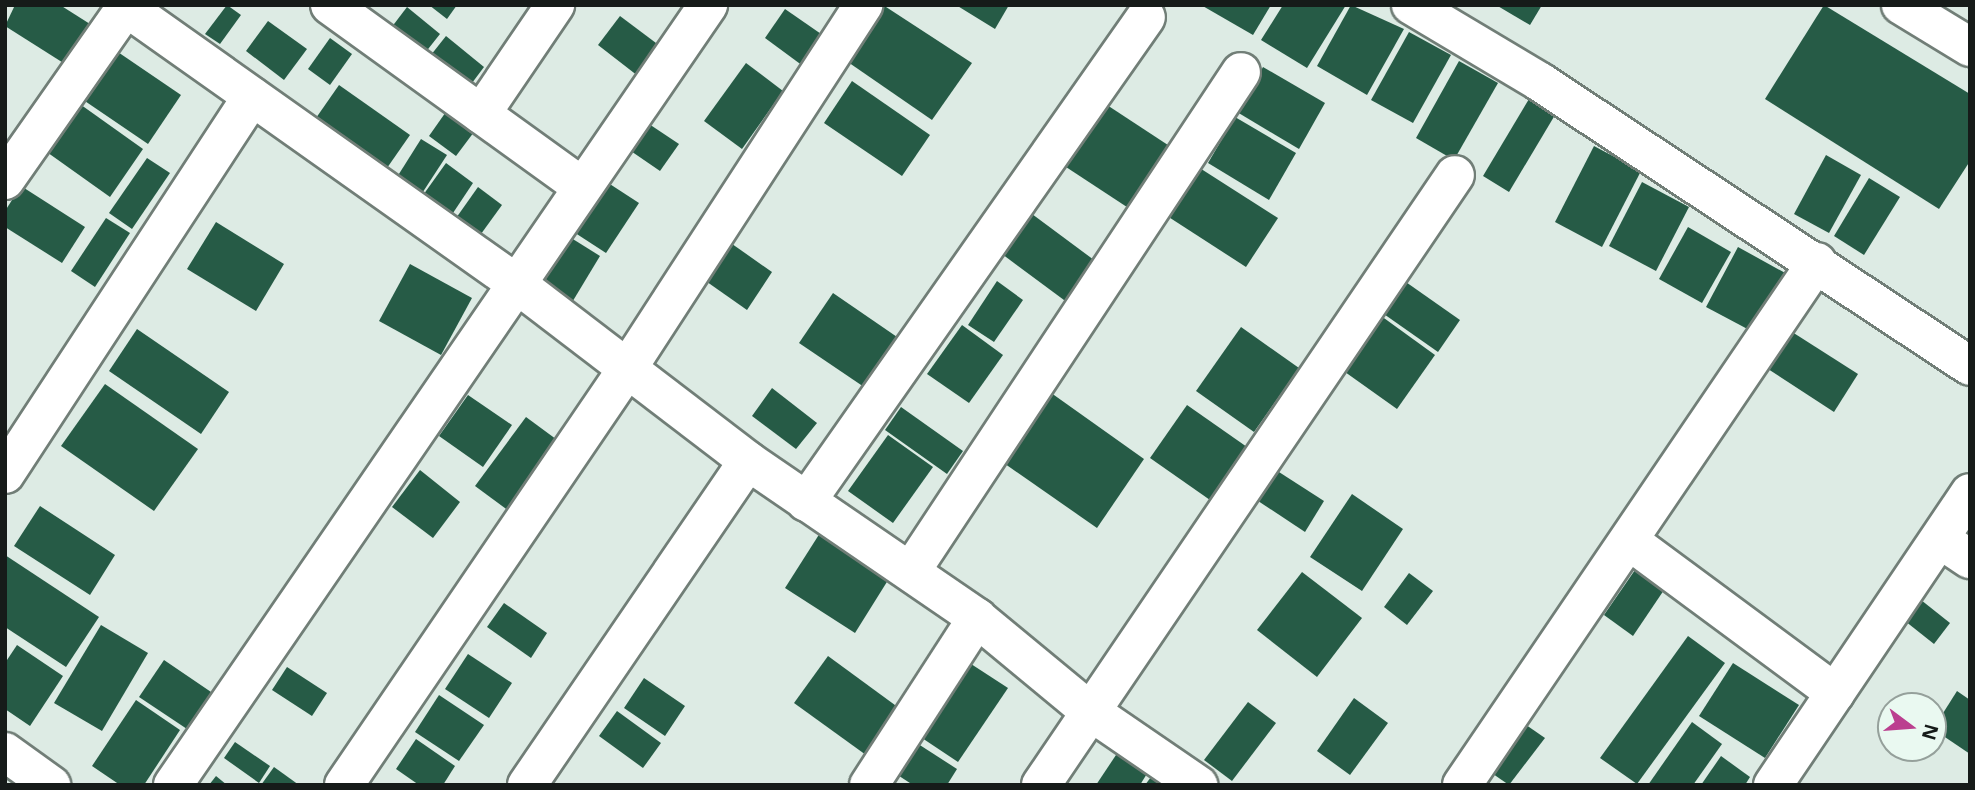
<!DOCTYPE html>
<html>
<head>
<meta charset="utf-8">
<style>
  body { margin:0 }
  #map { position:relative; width:1975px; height:790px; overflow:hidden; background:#ddebe4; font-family:"Open Sans",sans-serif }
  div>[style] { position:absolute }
  .building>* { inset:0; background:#265b46 }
  .roads { filter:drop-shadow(2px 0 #717e77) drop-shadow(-2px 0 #717e77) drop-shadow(0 2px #717e77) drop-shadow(0 -2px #717e77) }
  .minor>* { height:38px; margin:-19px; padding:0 19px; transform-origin:19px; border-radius:19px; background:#fff }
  span { translate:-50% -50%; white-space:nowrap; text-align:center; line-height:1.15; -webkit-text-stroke:7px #eaf9f1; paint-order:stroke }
  .frame { position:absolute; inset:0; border:7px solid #161b19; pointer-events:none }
  .north { position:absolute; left:1877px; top:692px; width:70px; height:70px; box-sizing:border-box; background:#eaf9f1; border:2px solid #95a09b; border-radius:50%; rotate:106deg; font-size:19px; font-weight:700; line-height:28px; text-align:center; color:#161b19 }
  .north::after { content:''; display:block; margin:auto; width:24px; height:32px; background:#bb3f8f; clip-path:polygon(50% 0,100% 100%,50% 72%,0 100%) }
</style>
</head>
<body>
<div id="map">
  <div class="building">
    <i style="clip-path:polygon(15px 5px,60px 5px,90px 24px,65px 64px,5px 26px)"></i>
    <i style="clip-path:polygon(227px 5px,241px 15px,220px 44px,205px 34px)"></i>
    <i style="clip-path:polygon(429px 5px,457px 5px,447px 19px)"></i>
    <i style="clip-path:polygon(883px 5px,972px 63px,932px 120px,845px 60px)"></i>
    <i style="clip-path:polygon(956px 5px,1009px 5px,995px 29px)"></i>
    <i style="clip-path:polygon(1201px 5px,1271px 5px,1253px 35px)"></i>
    <i style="clip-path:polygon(1283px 5px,1346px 5px,1307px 68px,1261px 40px)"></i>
    <i style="clip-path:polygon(1351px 5px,1404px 29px,1367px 95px,1317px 66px)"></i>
    <i style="clip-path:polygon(1496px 5px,1542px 5px,1530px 25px)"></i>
    <i style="clip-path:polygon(1824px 5px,1970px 94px,1970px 161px,1939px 209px,1765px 99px)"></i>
    <i style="clip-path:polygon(407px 7px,440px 34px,421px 58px,388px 32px)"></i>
    <i style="clip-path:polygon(785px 9px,824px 36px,803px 66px,765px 38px)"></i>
    <i style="clip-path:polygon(620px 16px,660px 46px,638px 76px,598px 45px)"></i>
    <i style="clip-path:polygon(268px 21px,307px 49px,284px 80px,246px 51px)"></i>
    <i style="clip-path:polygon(1409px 32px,1451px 55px,1413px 123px,1371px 100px)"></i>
    <i style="clip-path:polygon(446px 36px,484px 67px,466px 91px,427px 60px)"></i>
    <i style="clip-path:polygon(330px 38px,352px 54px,330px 85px,308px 69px)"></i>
    <i style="clip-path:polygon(112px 48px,181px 95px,148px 144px,79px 97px)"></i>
    <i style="clip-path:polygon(1459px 61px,1498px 83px,1454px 160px,1416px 138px)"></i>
    <i style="clip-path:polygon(746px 63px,783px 91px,742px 149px,704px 121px)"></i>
    <i style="clip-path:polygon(1263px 67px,1325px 103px,1299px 149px,1237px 112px)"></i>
    <i style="clip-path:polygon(852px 81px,930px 135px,902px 176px,824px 123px)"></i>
    <i style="clip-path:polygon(339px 85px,410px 135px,387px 168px,316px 118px)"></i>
    <i style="clip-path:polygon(455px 99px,483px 120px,456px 156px,429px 136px)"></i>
    <i style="clip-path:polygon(1529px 99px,1555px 115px,1509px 192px,1483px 176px)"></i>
    <i style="clip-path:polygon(77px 102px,143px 149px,110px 197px,44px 150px)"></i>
    <i style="clip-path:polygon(1107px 105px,1174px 149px,1133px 211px,1066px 167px)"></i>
    <i style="clip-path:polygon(1235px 117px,1296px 153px,1269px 200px,1208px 163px)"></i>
    <i style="clip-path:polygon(643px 120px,679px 144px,660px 171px,625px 147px)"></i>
    <i style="clip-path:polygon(421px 139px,447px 155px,417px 201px,392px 185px)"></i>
    <i style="clip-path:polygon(1594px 146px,1641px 171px,1602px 247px,1555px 222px)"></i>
    <i style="clip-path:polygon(1826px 155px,1861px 175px,1829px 233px,1794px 214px)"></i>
    <i style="clip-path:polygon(147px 158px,170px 173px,132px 229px,109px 213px)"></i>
    <i style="clip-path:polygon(446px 163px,473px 183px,445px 225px,416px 205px)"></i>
    <i style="clip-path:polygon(1195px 165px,1278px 218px,1246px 267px,1164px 214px)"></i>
    <i style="clip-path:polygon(599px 177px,639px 203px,606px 253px,566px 227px)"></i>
    <i style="clip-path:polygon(1869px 178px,1900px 197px,1864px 255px,1834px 236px)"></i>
    <i style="clip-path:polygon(1642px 182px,1689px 207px,1656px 271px,1609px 246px)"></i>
    <i style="clip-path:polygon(21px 186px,85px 227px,62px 263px,5px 227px,5px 211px)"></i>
    <i style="clip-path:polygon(478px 187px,502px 205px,473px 245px,449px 228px)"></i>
    <i style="clip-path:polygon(1032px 214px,1098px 263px,1068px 303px,1002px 254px)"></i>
    <i style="clip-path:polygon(106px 218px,130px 233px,95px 287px,71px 271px)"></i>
    <i style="clip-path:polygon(216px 222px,284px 264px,256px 311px,187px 269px)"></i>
    <i style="clip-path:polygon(1688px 227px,1731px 252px,1702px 303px,1659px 279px)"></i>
    <i style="clip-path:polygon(560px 231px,600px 256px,568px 309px,527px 283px)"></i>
    <i style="clip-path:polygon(725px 239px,772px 272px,747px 310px,700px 277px)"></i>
    <i style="clip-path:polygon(1738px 247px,1787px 274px,1755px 333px,1706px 307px)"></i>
    <i style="clip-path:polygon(410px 264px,472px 298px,441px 355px,379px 321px)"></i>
    <i style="clip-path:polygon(1403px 280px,1460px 320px,1438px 352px,1381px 312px)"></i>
    <i style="clip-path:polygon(997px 281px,1023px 300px,994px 342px,968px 325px)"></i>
    <i style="clip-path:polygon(833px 293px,900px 339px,867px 389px,799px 343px)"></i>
    <i style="clip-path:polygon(1377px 313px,1435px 355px,1397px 409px,1338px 367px)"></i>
    <i style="clip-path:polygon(962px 325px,1003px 355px,969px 403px,927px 374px)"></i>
    <i style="clip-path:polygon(1241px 327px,1299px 368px,1254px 432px,1196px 391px)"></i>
    <i style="clip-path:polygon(137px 329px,229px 392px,201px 434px,109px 371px)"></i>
    <i style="clip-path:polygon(1789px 330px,1858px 374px,1834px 412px,1765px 367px)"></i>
    <i style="clip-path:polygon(105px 384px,198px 449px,154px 511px,61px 446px)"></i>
    <i style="clip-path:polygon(772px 388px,817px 423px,796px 449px,752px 416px)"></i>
    <i style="clip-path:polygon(1047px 390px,1144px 459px,1097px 528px,998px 459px)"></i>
    <i style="clip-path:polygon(468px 395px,512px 425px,483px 467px,439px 436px)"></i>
    <i style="clip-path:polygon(1187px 405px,1247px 447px,1210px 500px,1150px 458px)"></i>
    <i style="clip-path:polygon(901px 407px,963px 451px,947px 474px,885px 430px)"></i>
    <i style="clip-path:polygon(526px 417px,564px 445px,513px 514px,475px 486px)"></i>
    <i style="clip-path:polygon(888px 435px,933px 467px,893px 523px,848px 491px)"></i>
    <i style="clip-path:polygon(1265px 463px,1324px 501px,1305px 532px,1246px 493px)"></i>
    <i style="clip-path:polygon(420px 470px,460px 502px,433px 538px,392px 507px)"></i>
    <i style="clip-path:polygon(1352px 494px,1403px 529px,1362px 591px,1310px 557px)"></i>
    <i style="clip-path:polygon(40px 506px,115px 555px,90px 595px,14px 546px)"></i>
    <i style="clip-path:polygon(820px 533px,890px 577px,855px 633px,785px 588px)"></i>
    <i style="clip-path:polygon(5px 555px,99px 617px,66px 667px,5px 627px)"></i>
    <i style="clip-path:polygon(1635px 570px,1664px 590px,1633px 636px,1604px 615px)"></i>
    <i style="clip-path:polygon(1302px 572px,1362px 618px,1317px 677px,1257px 630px)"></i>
    <i style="clip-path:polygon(1409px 573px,1433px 591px,1407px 625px,1384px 607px)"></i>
    <i style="clip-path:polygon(1916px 596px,1950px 623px,1934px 644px,1900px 617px)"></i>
    <i style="clip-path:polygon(504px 603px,547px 633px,531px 658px,487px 627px)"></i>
    <i style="clip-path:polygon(101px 625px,148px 653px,102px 731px,54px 703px)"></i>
    <i style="clip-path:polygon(1688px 636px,1725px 663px,1637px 784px,1600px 758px)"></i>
    <i style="clip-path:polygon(17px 645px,63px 676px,30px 726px,5px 709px,5px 663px)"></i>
    <i style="clip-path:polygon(468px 654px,512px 683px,489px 718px,445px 689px)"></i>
    <i style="clip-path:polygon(828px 656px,899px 708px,866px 755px,794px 703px)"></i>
    <i style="clip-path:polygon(164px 660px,214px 694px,190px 731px,139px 697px)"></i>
    <i style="clip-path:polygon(968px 662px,1008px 688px,958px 762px,919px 736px)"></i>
    <i style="clip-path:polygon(1733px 663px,1799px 705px,1765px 758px,1699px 716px)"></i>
    <i style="clip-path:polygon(287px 667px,327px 693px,312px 716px,272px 690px)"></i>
    <i style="clip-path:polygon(644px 678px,685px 706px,665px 736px,624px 708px)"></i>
    <i style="clip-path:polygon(1957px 691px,1970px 700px,1970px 754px,1933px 729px)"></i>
    <i style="clip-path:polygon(439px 695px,484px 725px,459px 761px,415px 732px)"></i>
    <i style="clip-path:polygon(1354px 698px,1388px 723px,1350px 775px,1317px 751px)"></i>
    <i style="clip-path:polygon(136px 700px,180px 730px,144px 785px,120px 785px,92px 766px)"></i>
    <i style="clip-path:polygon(1248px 702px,1276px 723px,1232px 781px,1204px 760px)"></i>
    <i style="clip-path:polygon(617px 711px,661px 743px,643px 768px,599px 736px)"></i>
    <i style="clip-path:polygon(1516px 718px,1545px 738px,1509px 785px,1483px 767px)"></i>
    <i style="clip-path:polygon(1692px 722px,1722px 744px,1693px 785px,1648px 785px)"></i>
    <i style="clip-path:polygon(416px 739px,455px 766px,443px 785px,419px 785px,396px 769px)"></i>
    <i style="clip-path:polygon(912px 740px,957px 769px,947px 785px,913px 785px,893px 772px)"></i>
    <i style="clip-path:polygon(235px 742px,270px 766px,259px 783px,224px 758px)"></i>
    <i style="clip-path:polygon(1118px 752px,1148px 772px,1140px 785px,1096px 785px)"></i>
    <i style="clip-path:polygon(1721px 756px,1750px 777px,1745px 785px,1701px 785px)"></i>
    <i style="clip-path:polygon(274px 767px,299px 785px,261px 785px)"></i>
    <i style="clip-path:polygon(1154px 773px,1169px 785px,1145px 785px)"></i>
    <i style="clip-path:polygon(216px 776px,227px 785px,209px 785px)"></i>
  </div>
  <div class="roads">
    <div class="minor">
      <i style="left:123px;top:5px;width:479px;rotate:35.3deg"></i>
      <i style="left:514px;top:282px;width:295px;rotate:37.4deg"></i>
      <i style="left:748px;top:461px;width:278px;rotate:34.4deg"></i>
      <i style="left:977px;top:618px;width:143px;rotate:39.6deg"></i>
      <i style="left:1087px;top:709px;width:135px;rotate:34.4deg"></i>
      <i style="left:330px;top:5px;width:309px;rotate:35.8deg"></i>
      <i style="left:1411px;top:5px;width:150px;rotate:30.8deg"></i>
      <i style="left:1540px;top:82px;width:515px;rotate:33.44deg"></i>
      <i style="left:1901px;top:5px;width:81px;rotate:31.3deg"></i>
      <i style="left:481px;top:114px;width:132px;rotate:-55.8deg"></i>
      <i style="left:5px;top:180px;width:211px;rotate:-55deg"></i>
      <i style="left:5px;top:474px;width:451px;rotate:-56.8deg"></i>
      <i style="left:806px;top:502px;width:592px;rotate:-54.97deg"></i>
      <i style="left:1940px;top:539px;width:36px;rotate:34deg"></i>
      <i style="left:1631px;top:542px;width:254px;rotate:36.5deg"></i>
      <i style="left:911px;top:571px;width:598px;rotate:-56.52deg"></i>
      <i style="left:5px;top:752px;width:57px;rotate:35.7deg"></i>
      <i style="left:173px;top:785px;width:946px;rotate:-55.55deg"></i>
      <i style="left:344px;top:785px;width:503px;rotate:-55.77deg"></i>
      <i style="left:627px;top:369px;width:434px;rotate:-57deg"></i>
      <i style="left:527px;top:785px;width:392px;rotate:-55.7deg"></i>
      <i style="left:869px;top:785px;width:199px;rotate:-57.1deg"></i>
      <i style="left:1041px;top:785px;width:737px;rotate:-55.84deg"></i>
      <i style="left:1462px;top:785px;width:632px;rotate:-55.83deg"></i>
      <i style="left:1773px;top:785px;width:352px;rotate:-56deg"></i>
    </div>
  </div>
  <div class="frame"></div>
  <div class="north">N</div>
</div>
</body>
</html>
